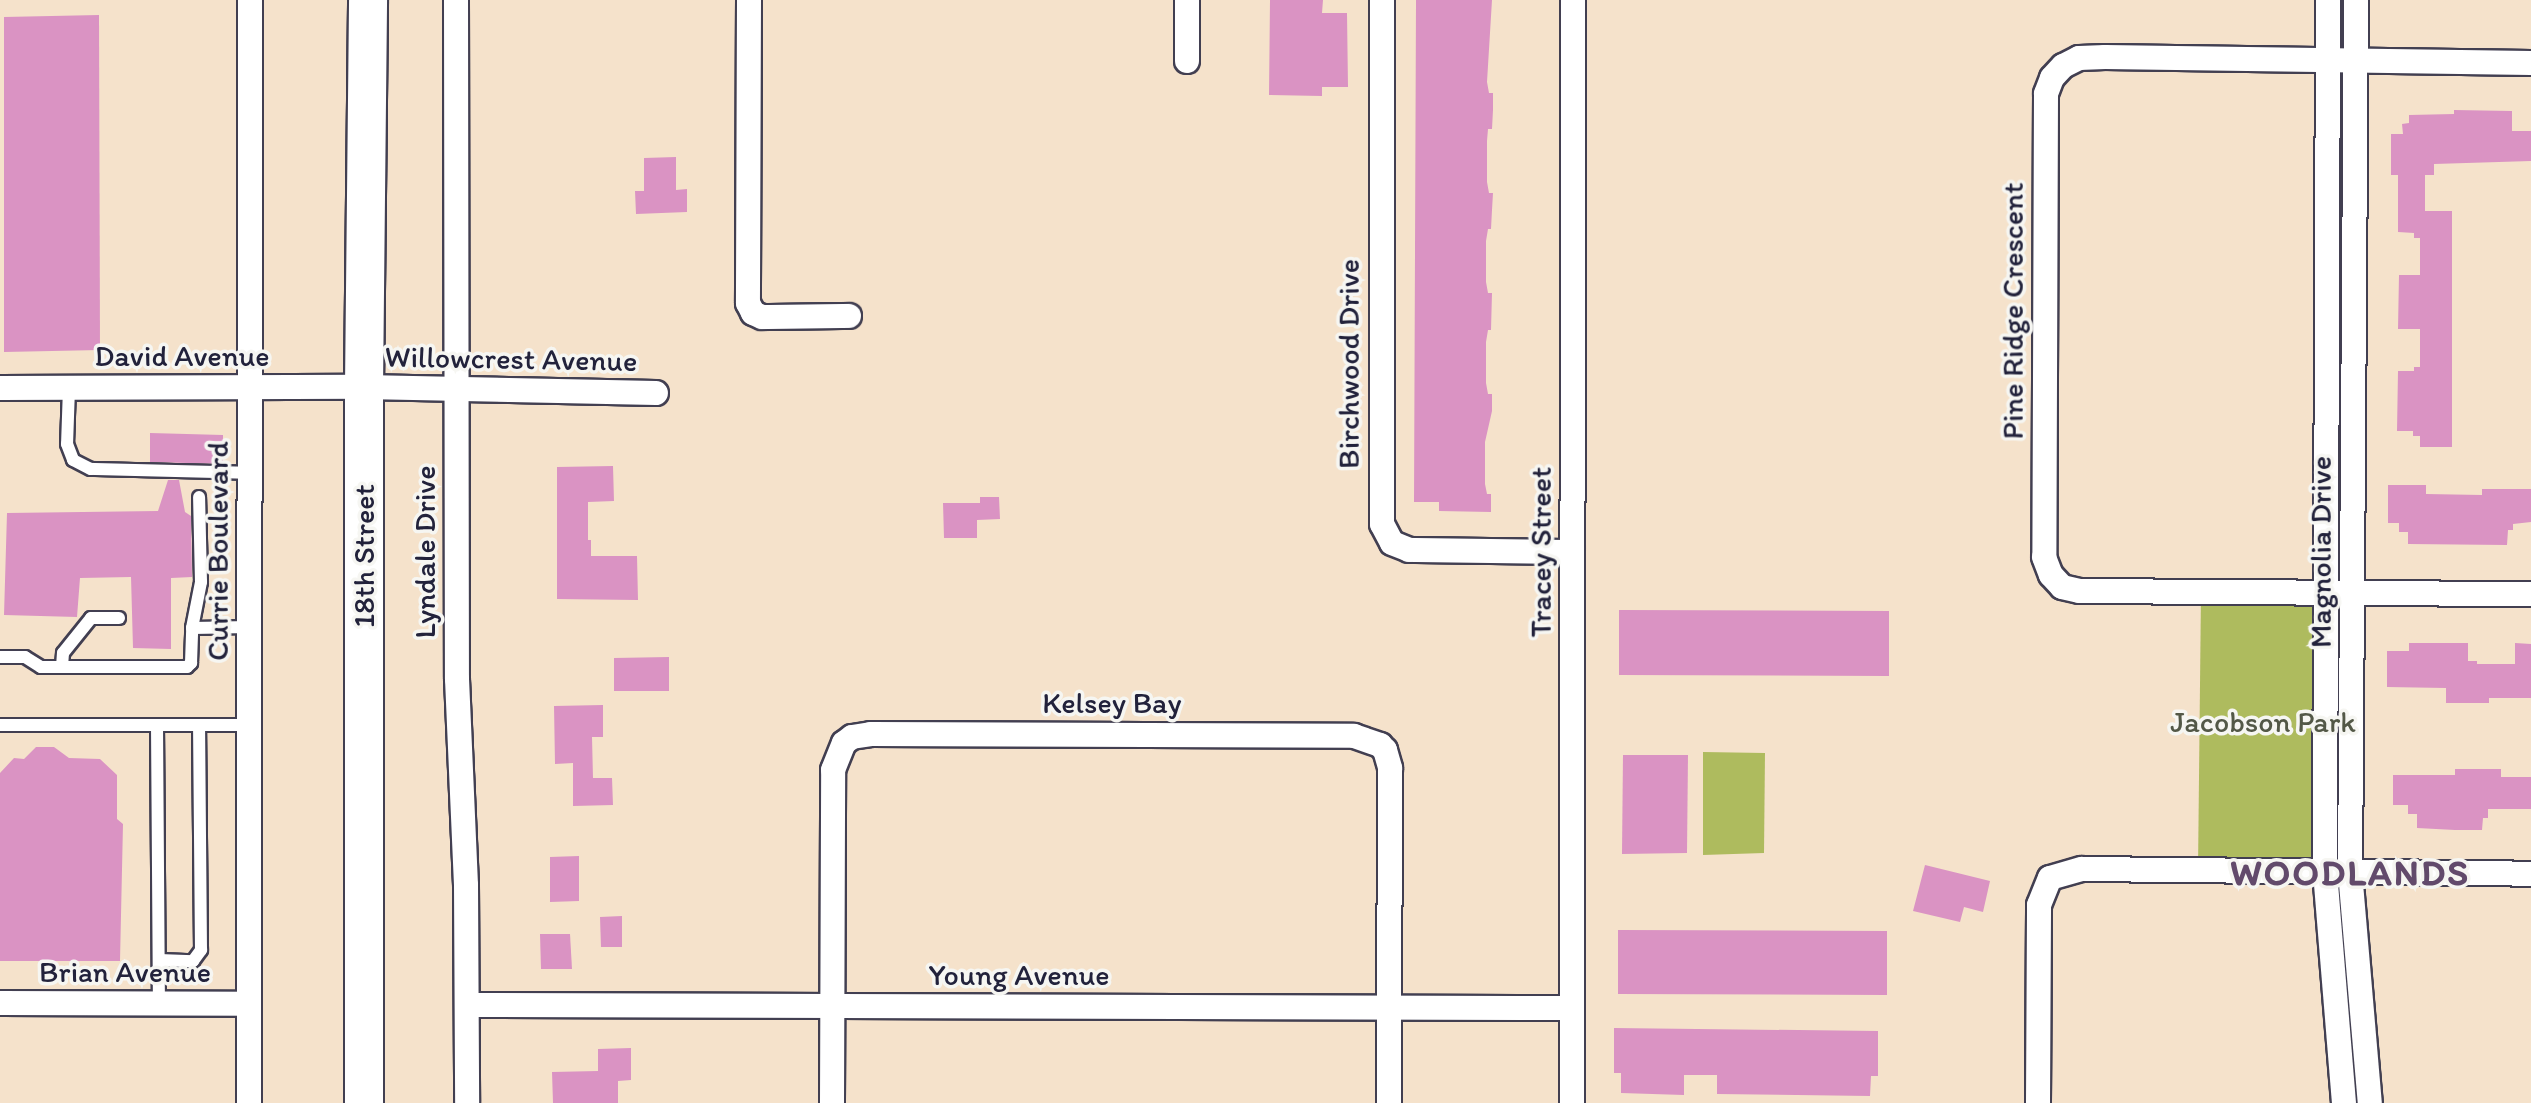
<!DOCTYPE html>
<html>
<head>
<meta charset="utf-8">
<style>
  body { margin:0 }
  #map { position:relative; width:2531px; height:1103px; overflow:hidden; background:#f5e2cb; font-family:Itim,sans-serif }
  div>[style] { position:absolute }
  .green>* { inset:0; background:#aebb5e }
  .building>* { inset:0; background:#da93c3 }
  .roads { filter:drop-shadow(2px 0 #423f51) drop-shadow(-2px 0 #423f51) drop-shadow(0 2px #423f51) drop-shadow(0 -2px #423f51) }
  .lane>* { height:12px; margin:-6px; padding:0 6px; transform-origin:6px; border-radius:6px; background:#fff }
  .street>* { height:24px; margin:-12px; padding:0 12px; transform-origin:12px; border-radius:12px; background:#fff }
  .primary>* { height:38px; margin:-19px; padding:0 19px; transform-origin:19px; border-radius:19px; background:#fff }
  span { translate:-50% -50%; white-space:nowrap; text-align:center; line-height:1.15; -webkit-text-stroke:7px #f6f6f2; paint-order:stroke }
  .street-label { font-size:30px; color:#22223b }
  .park-label { font-size:30px; color:#535847 }
  .district-label { font-size:37px; color:#624a6b; font-weight:700; letter-spacing:2px }
</style>
</head>
<body>
<div id="map">
  <div class="green">
    <i style="clip-path:polygon(2201px 592px,2326px 594px,2325px 872px,2198px 870px)"></i>
    <i style="clip-path:polygon(1703px 752px,1765px 753px,1764px 853px,1703px 855px)"></i>
  </div>
  <div class="building">
    <i style="clip-path:polygon(1270px 0,1323px 0,1322px 13px,1347px 13px,1348px 87px,1322px 87px,1322px 96px,1269px 95px)"></i>
    <i style="clip-path:polygon(1416px 0,1492px 0,1487px 82px,1489px 93px,1493px 93px,1493px 110px,1492px 129px,1488px 129px,1487px 141px,1487px 182px,1489px 193px,1493px 193px,1492px 210px,1491px 229px,1488px 229px,1486px 241px,1486px 282px,1488px 293px,1492px 293px,1491px 330px,1488px 330px,1486px 342px,1486px 383px,1488px 394px,1492px 394px,1492px 411px,1485px 442px,1485px 484px,1487px 494px,1491px 494px,1491px 512px,1439px 511px,1439px 502px,1414px 502px)"></i>
    <i style="clip-path:polygon(99px 15px,100px 350px,4px 352px,4px 17px)"></i>
    <i style="clip-path:polygon(2454px 110px,2512px 111px,2512px 131px,2531px 131px,2531px 161px,2434px 164px,2434px 175px,2425px 175px,2425px 211px,2452px 211px,2452px 447px,2420px 447px,2420px 436px,2413px 436px,2413px 431px,2397px 431px,2398px 371px,2414px 371px,2414px 367px,2420px 367px,2420px 329px,2398px 329px,2399px 275px,2420px 275px,2420px 238px,2414px 238px,2414px 233px,2398px 232px,2398px 175px,2391px 175px,2391px 134px,2403px 134px,2402px 124px,2409px 123px,2409px 115px,2454px 114px)"></i>
    <i style="clip-path:polygon(676px 157px,676px 190px,687px 189px,687px 212px,636px 214px,635px 191px,644px 191px,644px 158px)"></i>
    <i style="clip-path:polygon(150px 433px,223px 435px,223px 464px,150px 462px)"></i>
    <i style="clip-path:polygon(613px 466px,614px 501px,588px 502px,588px 540px,591px 540px,591px 556px,637px 556px,638px 600px,557px 599px,557px 467px)"></i>
    <i style="clip-path:polygon(168px 480px,179px 480px,185px 512px,191px 516px,192px 577px,171px 578px,171px 649px,133px 648px,131px 577px,80px 578px,77px 617px,4px 615px,7px 513px,158px 511px)"></i>
    <i style="clip-path:polygon(2388px 485px,2426px 485px,2426px 494px,2482px 495px,2482px 489px,2531px 489px,2531px 522px,2513px 524px,2513px 530px,2508px 530px,2507px 545px,2408px 544px,2408px 532px,2399px 532px,2399px 523px,2388px 523px)"></i>
    <i style="clip-path:polygon(980px 497px,999px 497px,1000px 519px,977px 520px,977px 538px,944px 538px,943px 503px,980px 503px)"></i>
    <i style="clip-path:polygon(1619px 610px,1889px 611px,1889px 676px,1619px 675px)"></i>
    <i style="clip-path:polygon(2409px 643px,2468px 643px,2468px 661px,2477px 661px,2477px 664px,2515px 664px,2515px 643px,2531px 644px,2531px 698px,2489px 698px,2489px 703px,2446px 703px,2446px 688px,2387px 687px,2387px 651px,2409px 651px)"></i>
    <i style="clip-path:polygon(669px 657px,669px 691px,614px 691px,614px 658px)"></i>
    <i style="clip-path:polygon(603px 705px,603px 737px,592px 737px,593px 778px,612px 778px,613px 805px,573px 806px,573px 763px,555px 764px,554px 706px)"></i>
    <i style="clip-path:polygon(36px 747px,54px 747px,69px 758px,100px 759px,117px 775px,117px 819px,123px 824px,120px 961px,0 961px,0 773px,14px 758px,24px 759px)"></i>
    <i style="clip-path:polygon(1623px 755px,1688px 755px,1687px 853px,1622px 854px)"></i>
    <i style="clip-path:polygon(2455px 769px,2501px 769px,2501px 777px,2531px 777px,2531px 809px,2488px 809px,2488px 818px,2483px 818px,2482px 830px,2455px 830px,2417px 828px,2417px 814px,2408px 814px,2408px 805px,2393px 805px,2393px 775px,2455px 775px)"></i>
    <i style="clip-path:polygon(579px 856px,579px 901px,550px 902px,550px 857px)"></i>
    <i style="clip-path:polygon(1925px 865px,1990px 881px,1983px 912px,1964px 907px,1960px 922px,1913px 911px)"></i>
    <i style="clip-path:polygon(622px 916px,622px 947px,601px 947px,600px 917px)"></i>
    <i style="clip-path:polygon(1618px 930px,1887px 931px,1887px 995px,1618px 994px)"></i>
    <i style="clip-path:polygon(540px 934px,570px 934px,572px 969px,541px 969px)"></i>
    <i style="clip-path:polygon(1614px 1028px,1878px 1031px,1878px 1076px,1871px 1076px,1870px 1096px,1717px 1094px,1717px 1075px,1684px 1075px,1684px 1095px,1621px 1093px,1621px 1073px,1614px 1073px)"></i>
    <i style="clip-path:polygon(631px 1048px,631px 1080px,618px 1081px,618px 1103px,553px 1103px,552px 1072px,598px 1071px,598px 1049px)"></i>
  </div>
  <div class="roads">
    <div class="lane">
      <i style="left:69px;top:388px;width:56px;rotate:92deg"></i>
      <i style="left:67px;top:444px;width:17px;rotate:69deg"></i>
      <i style="left:73px;top:460px;width:20px;rotate:27deg"></i>
      <i style="left:91px;top:469px;width:159px;rotate:1.4deg"></i>
      <i style="left:192px;top:628px;width:47px;rotate:-78.9deg"></i>
      <i style="left:201px;top:582px;width:85px;rotate:-91.3deg"></i>
      <i style="left:0;top:657px;width:25px"></i>
      <i style="left:25px;top:657px;width:19px;rotate:32deg"></i>
      <i style="left:41px;top:667px;width:146px"></i>
      <i style="left:187px;top:667px;width:6px;rotate:-45deg"></i>
      <i style="left:191px;top:663px;width:35px;rotate:-88deg"></i>
      <i style="left:192px;top:628px;width:58px;rotate:-1deg"></i>
      <i style="left:62px;top:667px;width:14px;rotate:-86deg"></i>
      <i style="left:63px;top:653px;width:45px;rotate:-51.3deg"></i>
      <i style="left:91px;top:618px;width:28px"></i>
      <i style="left:0;top:725px;width:250px"></i>
      <i style="left:157px;top:725px;width:279px;rotate:89.6deg"></i>
      <i style="left:159px;top:960px;width:34px;rotate:2deg"></i>
      <i style="left:193px;top:961px;width:14px;rotate:-54deg"></i>
      <i style="left:201px;top:950px;width:225px;rotate:-90.5deg"></i>
    </div>
    <div class="street">
      <i style="left:456px;top:0;width:679px;rotate:89.92deg"></i>
      <i style="left:457px;top:679px;width:206px;rotate:87.5deg"></i>
      <i style="left:466px;top:885px;width:218px;rotate:89.7deg"></i>
      <i style="left:749px;top:0;width:303px;rotate:90.2deg"></i>
      <i style="left:748px;top:303px;width:11px;rotate:63deg"></i>
      <i style="left:753px;top:313px;width:10px;rotate:24deg"></i>
      <i style="left:762px;top:317px;width:87px;rotate:-0.7deg"></i>
      <i style="left:1187px;top:0;width:61px;rotate:90deg"></i>
      <i style="left:1382px;top:0;width:524px;rotate:90deg"></i>
      <i style="left:1382px;top:524px;width:21px;rotate:62deg"></i>
      <i style="left:1392px;top:543px;width:18px;rotate:22deg"></i>
      <i style="left:1409px;top:550px;width:163px;rotate:0.7deg"></i>
      <i style="left:2328px;top:0;width:872px;rotate:90.2deg"></i>
      <i style="left:2325px;top:872px;width:232px;rotate:85.3deg"></i>
      <i style="left:2356px;top:0;width:872px;rotate:90.39deg"></i>
      <i style="left:2350px;top:872px;width:232px;rotate:85.1deg"></i>
      <i style="left:2531px;top:63px;width:426px;rotate:-179.2deg"></i>
      <i style="left:2105px;top:57px;width:26px;rotate:178deg"></i>
      <i style="left:2079px;top:58px;width:18px;rotate:153deg"></i>
      <i style="left:2063px;top:66px;width:16px;rotate:133deg"></i>
      <i style="left:2052px;top:78px;width:17px;rotate:111deg"></i>
      <i style="left:2046px;top:94px;width:463px;rotate:90.2deg"></i>
      <i style="left:2044px;top:557px;width:19px;rotate:69deg"></i>
      <i style="left:2051px;top:575px;width:16px;rotate:47deg"></i>
      <i style="left:2062px;top:587px;width:18px;rotate:13deg"></i>
      <i style="left:2080px;top:591px;width:451px;rotate:0.4deg"></i>
      <i style="left:0;top:388px;width:364px;rotate:-0.2deg"></i>
      <i style="left:364px;top:387px;width:292px;rotate:1.2deg"></i>
      <i style="left:0;top:1003px;width:249px;rotate:0.2deg"></i>
      <i style="left:467px;top:1005px;width:1104px;rotate:0.16deg"></i>
      <i style="left:249px;top:1103px;width:1103px;rotate:-89.95deg"></i>
      <i style="left:832px;top:1103px;width:333px;rotate:-89.8deg"></i>
      <i style="left:833px;top:770px;width:29px;rotate:-68deg"></i>
      <i style="left:844px;top:743px;width:10px;rotate:-37deg"></i>
      <i style="left:852px;top:737px;width:19px;rotate:-9deg"></i>
      <i style="left:871px;top:734px;width:483px;rotate:0.2deg"></i>
      <i style="left:1354px;top:736px;width:28px;rotate:19deg"></i>
      <i style="left:1380px;top:745px;width:7px;rotate:45deg"></i>
      <i style="left:1385px;top:750px;width:19px;rotate:74deg"></i>
      <i style="left:1390px;top:768px;width:335px;rotate:90.2deg"></i>
      <i style="left:1572px;top:1103px;width:1103px;rotate:-89.95deg"></i>
      <i style="left:2038px;top:1103px;width:198px;rotate:-89.7deg"></i>
      <i style="left:2039px;top:905px;width:29px;rotate:-68deg"></i>
      <i style="left:2050px;top:878px;width:33px;rotate:-16deg"></i>
      <i style="left:2082px;top:869px;width:449px;rotate:0.6deg"></i>
    </div>
    <div class="primary">
      <i style="left:364px;top:1103px;width:716px;rotate:-90deg"></i>
      <i style="left:364px;top:387px;width:387px;rotate:-89.4deg"></i>
    </div>
  </div>
  <div class="street-label">
    <span style="left:2013px;top:311px;rotate:-90deg">Pine Ridge Crescent</span>
    <span style="left:182px;top:356px">David Avenue</span>
    <span style="left:511px;top:359px;rotate:1deg">Willowcrest Avenue</span>
    <span style="left:1349px;top:364px;rotate:-90deg">Birchwood Drive</span>
    <span style="left:218px;top:551px;rotate:-90deg">Currie Boulevard</span>
    <span style="left:425px;top:552px;rotate:-90deg">Lyndale Drive</span>
    <span style="left:1541px;top:552px;rotate:-90deg">Tracey Street</span>
    <span style="left:2321px;top:552px;rotate:-90deg">Magnolia Drive</span>
    <span style="left:364px;top:556px;rotate:-90deg">18th Street</span>
    <span style="left:1112px;top:703px">Kelsey Bay</span>
    <span style="left:125px;top:972px">Brian Avenue</span>
    <span style="left:1019px;top:975px">Young Avenue</span>
  </div>
  <div class="park-label">
    <span style="left:2263px;top:722px">Jacobson Park</span>
  </div>
  <div class="district-label">
    <span style="left:2350px;top:872px">WOODLANDS</span>
  </div>
</div>
</body>
</html>
